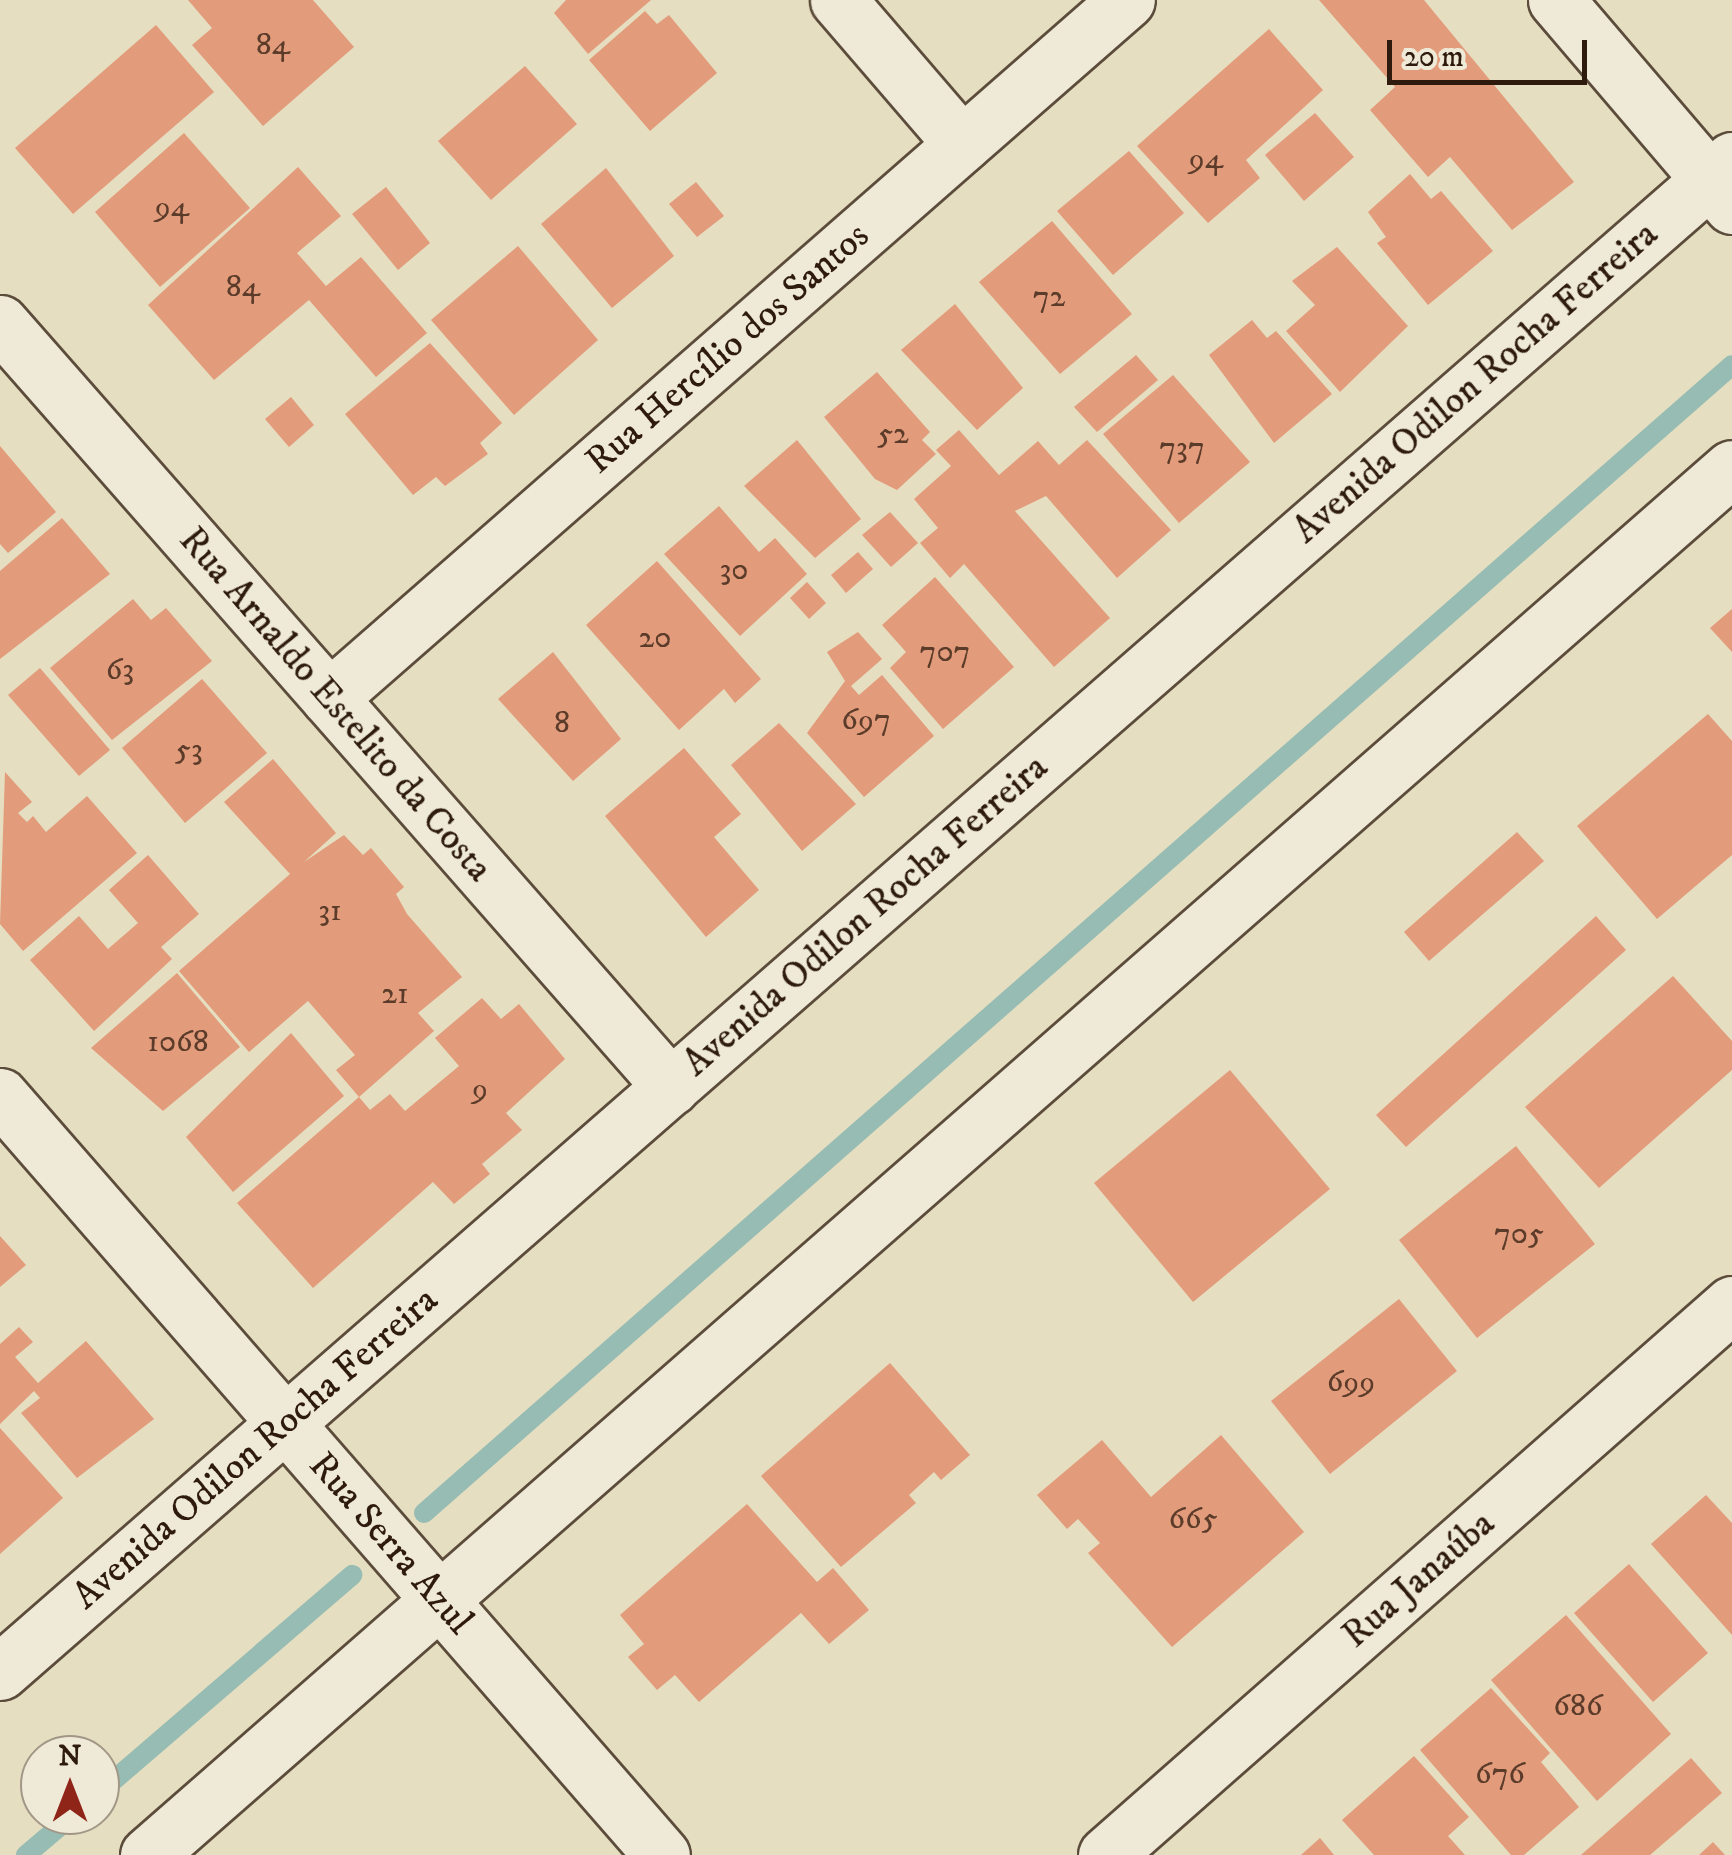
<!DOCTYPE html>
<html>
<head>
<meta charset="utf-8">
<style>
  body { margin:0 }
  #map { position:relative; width:1732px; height:1855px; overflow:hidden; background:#e6dec1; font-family:"IM FELL DW Pica",serif }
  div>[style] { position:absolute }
  .stream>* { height:20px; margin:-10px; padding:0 10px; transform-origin:10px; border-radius:10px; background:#96bcb3 }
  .building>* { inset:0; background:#e29b7b }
  .roads { filter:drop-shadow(2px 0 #5c4c3b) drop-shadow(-2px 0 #5c4c3b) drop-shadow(0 2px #5c4c3b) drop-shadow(0 -2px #5c4c3b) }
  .street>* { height:55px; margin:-27.5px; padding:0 27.5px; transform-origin:27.5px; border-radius:27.5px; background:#efead7 }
  .secondary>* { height:55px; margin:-27.5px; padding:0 27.5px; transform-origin:27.5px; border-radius:27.5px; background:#efead7 }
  span { translate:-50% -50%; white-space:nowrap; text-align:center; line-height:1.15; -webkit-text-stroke:8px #efead7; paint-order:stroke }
  .number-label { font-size:32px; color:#5b3b29 }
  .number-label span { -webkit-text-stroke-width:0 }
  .street-label { font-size:38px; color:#2e1b0e }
  .north { position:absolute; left:20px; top:1735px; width:100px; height:100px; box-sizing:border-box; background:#efead7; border:2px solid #a29787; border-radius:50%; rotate:0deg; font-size:28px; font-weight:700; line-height:40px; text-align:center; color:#2e1b0e }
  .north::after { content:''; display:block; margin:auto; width:35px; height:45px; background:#8f2418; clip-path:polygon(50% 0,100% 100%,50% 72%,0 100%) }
  .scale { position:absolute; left:1387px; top:40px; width:200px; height:45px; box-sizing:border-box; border:5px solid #2e1b0e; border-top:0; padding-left:12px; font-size:30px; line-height:35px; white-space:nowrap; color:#2e1b0e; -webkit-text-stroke:8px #efead7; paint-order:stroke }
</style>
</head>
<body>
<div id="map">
  <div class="stream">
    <i style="left:424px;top:1513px;width:1740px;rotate:-41.27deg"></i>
    <i style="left:100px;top:1792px;width:333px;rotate:-40.7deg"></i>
    <i style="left:26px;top:1855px;width:62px;rotate:-40.4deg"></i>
  </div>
  <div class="building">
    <i style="clip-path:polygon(188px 0,313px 0,354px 47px,263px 126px,192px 45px,212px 28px)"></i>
    <i style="clip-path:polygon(566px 0,651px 0,588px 54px,554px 13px)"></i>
    <i style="clip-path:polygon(1319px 0,1424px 0,1574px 182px,1512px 230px,1450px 157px,1428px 177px,1370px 110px,1395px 87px)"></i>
    <i style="clip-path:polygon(645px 11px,657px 24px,669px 15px,717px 73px,650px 131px,589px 60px)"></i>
    <i style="clip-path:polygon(156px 25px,214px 92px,73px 214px,15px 148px)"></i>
    <i style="clip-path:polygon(1269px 29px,1323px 90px,1246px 160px,1260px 178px,1208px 223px,1137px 146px)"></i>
    <i style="clip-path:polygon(525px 66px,577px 124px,491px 200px,438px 141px)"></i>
    <i style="clip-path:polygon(1315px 113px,1354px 157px,1304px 201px,1265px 155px)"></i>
    <i style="clip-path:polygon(184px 133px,250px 208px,160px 287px,95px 212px)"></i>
    <i style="clip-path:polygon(1129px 151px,1184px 213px,1113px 275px,1057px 211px)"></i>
    <i style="clip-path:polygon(298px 167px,341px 216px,297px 253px,326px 286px,361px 257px,427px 333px,376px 377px,309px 300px,214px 380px,148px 305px)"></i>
    <i style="clip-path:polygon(606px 168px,674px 256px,612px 308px,541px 224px)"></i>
    <i style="clip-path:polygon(1410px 174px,1431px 199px,1441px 191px,1493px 251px,1428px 305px,1377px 243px,1386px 237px,1368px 212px)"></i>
    <i style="clip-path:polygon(696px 182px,724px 216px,697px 237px,669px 204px)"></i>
    <i style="clip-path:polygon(386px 187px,430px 243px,398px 270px,352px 214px)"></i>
    <i style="clip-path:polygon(1052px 221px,1132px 314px,1060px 374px,979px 282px)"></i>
    <i style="clip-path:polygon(518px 246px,598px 340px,514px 415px,431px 320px)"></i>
    <i style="clip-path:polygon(1337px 247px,1408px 326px,1340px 392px,1286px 331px,1315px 305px,1292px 281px)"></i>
    <i style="clip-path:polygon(955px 304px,1023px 388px,977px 430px,901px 350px)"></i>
    <i style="clip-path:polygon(1252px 320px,1267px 338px,1276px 331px,1332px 394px,1274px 443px,1209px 355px)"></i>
    <i style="clip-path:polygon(430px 343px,502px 423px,480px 443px,488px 454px,445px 486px,436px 477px,413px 495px,345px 414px)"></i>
    <i style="clip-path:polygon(1136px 355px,1158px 380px,1097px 432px,1074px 407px)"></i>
    <i style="clip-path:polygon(877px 372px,930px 432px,922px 440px,936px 454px,897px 490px,875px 479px,824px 417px)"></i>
    <i style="clip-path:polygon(1173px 375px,1250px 462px,1179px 523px,1103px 434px)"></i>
    <i style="clip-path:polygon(291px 397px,314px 425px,289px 447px,265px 419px)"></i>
    <i style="clip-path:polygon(959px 430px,999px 475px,1038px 441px,1059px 465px,1087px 440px,1171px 530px,1117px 578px,1046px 496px,1015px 511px,1110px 618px,1054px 667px,964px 564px,950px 578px,920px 543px,938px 528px,914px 499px,951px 466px,936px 450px)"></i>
    <i style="clip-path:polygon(797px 440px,861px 519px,815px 558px,744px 486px)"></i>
    <i style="clip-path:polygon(0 446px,56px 512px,8px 553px,0 544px)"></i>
    <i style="clip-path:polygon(719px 506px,759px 552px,775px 538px,807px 574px,740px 636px,664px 554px)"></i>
    <i style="clip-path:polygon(890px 512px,918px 543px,891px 567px,862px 535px)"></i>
    <i style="clip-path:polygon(62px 518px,110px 574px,0 659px,0 571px)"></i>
    <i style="clip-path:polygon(858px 552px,873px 569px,846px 593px,831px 575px)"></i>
    <i style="clip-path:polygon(657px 561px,761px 679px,735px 703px,724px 689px,679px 730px,586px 625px)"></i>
    <i style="clip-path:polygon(935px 577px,1014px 667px,943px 729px,890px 668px,906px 652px,882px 625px)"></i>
    <i style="clip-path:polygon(807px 582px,826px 603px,809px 619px,790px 598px)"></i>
    <i style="clip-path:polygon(133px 599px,151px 620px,166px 608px,212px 661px,112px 740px,50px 668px)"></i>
    <i style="clip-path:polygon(1732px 609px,1732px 652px,1710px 628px)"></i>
    <i style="clip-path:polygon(858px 632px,882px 659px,851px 686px,859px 695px,882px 675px,934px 736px,864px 797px,807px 733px,845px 681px,827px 652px)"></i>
    <i style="clip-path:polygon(553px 652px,621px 739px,573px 781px,498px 699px)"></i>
    <i style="clip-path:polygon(40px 668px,110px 750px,79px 776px,8px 695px)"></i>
    <i style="clip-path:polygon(202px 679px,267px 753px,185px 823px,122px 748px)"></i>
    <i style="clip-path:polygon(1708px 714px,1732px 741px,1732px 855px,1657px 919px,1577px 826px)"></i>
    <i style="clip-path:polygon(779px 723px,856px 804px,802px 851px,731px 765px)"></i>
    <i style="clip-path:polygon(684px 748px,741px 814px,714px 837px,759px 890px,706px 937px,605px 816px)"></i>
    <i style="clip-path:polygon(273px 759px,336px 833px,304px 862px,344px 835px,363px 855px,371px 848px,404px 887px,396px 894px,407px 914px,462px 977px,418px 1013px,434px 1031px,359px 1097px,336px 1070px,355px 1055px,308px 1001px,249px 1052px,179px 971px,290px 874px,224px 802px)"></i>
    <i style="clip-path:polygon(5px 772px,32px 802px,18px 813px,27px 822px,33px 816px,46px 832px,87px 796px,137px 853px,23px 951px,0 924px)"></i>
    <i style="clip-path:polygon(1517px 832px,1544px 861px,1429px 961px,1404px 932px)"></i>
    <i style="clip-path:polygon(148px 855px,199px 914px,161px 947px,172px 959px,94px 1031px,30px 960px,79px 916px,108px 949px,138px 923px,109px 890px)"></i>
    <i style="clip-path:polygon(1596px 916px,1626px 950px,1406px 1147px,1376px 1115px)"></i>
    <i style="clip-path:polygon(177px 973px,240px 1047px,163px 1111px,91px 1048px)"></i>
    <i style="clip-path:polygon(1673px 976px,1732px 1041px,1732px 1070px,1599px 1188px,1525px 1107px)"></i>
    <i style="clip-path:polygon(482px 998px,501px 1019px,519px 1004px,565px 1059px,506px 1113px,522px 1130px,482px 1164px,490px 1174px,454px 1204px,433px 1182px,313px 1288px,237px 1203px,359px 1097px,370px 1110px,390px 1094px,405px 1111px,459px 1066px,435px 1038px)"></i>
    <i style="clip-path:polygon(291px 1033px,344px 1096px,233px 1192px,186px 1137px)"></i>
    <i style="clip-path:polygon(1230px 1070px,1330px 1189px,1193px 1302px,1094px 1183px)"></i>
    <i style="clip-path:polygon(1516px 1146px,1595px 1244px,1477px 1338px,1399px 1240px)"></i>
    <i style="clip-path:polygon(0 1236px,26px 1265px,0 1287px)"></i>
    <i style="clip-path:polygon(1399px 1299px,1457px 1371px,1330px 1474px,1271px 1401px)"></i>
    <i style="clip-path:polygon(19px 1327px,33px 1342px,15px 1357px,38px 1383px,86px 1341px,154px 1419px,77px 1478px,21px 1413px,40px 1398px,34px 1391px,0 1424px,0 1344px)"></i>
    <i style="clip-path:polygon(890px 1363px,970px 1455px,941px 1480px,934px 1472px,909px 1495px,916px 1503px,841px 1567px,761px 1476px)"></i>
    <i style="clip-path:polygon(0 1428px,63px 1498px,0 1554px)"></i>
    <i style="clip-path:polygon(1221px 1435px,1304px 1532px,1172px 1647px,1088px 1553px,1100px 1543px,1078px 1519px,1067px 1529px,1037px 1495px,1102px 1440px,1151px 1497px)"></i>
    <i style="clip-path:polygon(1706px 1495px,1732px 1523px,1732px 1635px,1651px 1544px)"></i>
    <i style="clip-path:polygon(747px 1504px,817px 1582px,833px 1568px,869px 1610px,829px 1644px,801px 1613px,699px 1702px,675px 1675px,657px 1690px,628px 1657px,644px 1644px,620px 1615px)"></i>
    <i style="clip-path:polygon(1629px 1564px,1708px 1653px,1653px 1702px,1574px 1613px)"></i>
    <i style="clip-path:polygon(1566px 1615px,1671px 1734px,1597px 1801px,1491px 1680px)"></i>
    <i style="clip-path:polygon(1491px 1688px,1550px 1753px,1541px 1762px,1579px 1807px,1524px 1855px,1511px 1855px,1420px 1750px)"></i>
    <i style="clip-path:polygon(1414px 1756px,1469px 1817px,1448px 1836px,1465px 1855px,1374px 1855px,1342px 1820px)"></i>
    <i style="clip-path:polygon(1691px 1758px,1722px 1793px,1650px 1855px,1581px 1855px)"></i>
    <i style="clip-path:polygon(1320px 1838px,1334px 1855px,1301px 1855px)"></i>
    <i style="clip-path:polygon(1713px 1842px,1725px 1855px,1699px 1855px)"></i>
  </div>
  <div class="roads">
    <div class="street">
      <i style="left:838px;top:0;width:190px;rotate:49.3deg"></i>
      <i style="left:0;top:323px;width:1017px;rotate:48.71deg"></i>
      <i style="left:329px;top:698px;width:1060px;rotate:-41.18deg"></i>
      <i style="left:0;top:1096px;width:1007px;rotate:48.91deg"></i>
      <i style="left:0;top:1672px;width:2299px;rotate:-41.12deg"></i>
      <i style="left:148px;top:1855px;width:2105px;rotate:-41.21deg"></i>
      <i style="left:1106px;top:1855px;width:834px;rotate:-41.35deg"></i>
    </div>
    <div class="secondary">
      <i style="left:1556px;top:0;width:271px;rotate:49.5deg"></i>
    </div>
  </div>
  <div class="number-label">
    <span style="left:273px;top:45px">84</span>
    <span style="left:1206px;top:159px">94</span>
    <span style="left:172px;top:207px">94</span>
    <span style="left:243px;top:287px">84</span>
    <span style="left:1049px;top:297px">72</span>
    <span style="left:893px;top:434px">52</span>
    <span style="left:1182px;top:448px">737</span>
    <span style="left:734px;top:570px">30</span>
    <span style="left:655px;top:638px">20</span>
    <span style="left:945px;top:652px">707</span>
    <span style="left:120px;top:670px">63</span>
    <span style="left:866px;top:720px">697</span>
    <span style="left:562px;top:723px">8</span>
    <span style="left:189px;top:750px">53</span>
    <span style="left:330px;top:911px">31</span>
    <span style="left:395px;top:994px">21</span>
    <span style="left:178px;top:1042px">1068</span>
    <span style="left:480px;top:1089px">9</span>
    <span style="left:1519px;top:1234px">705</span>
    <span style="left:1351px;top:1382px">699</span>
    <span style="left:1193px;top:1519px">665</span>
    <span style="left:1578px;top:1706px">686</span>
    <span style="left:1500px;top:1774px">676</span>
  </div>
  <div class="street-label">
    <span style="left:728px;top:349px;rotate:-41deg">Rua Hercílio dos Santos</span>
    <span style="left:1476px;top:383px;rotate:-41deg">Avenida Odilon Rocha Ferreira</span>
    <span style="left:335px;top:705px;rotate:49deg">Rua Arnaldo Estelito da Costa</span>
    <span style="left:866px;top:916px;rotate:-41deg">Avenida Odilon Rocha Ferreira</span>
    <span style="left:256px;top:1449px;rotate:-41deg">Avenida Odilon Rocha Ferreira</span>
    <span style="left:390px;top:1544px;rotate:49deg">Rua Serra Azul</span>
    <span style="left:1419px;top:1580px;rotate:-41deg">Rua Janaúba</span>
  </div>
  <div class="north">N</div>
  <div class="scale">20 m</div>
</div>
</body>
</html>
